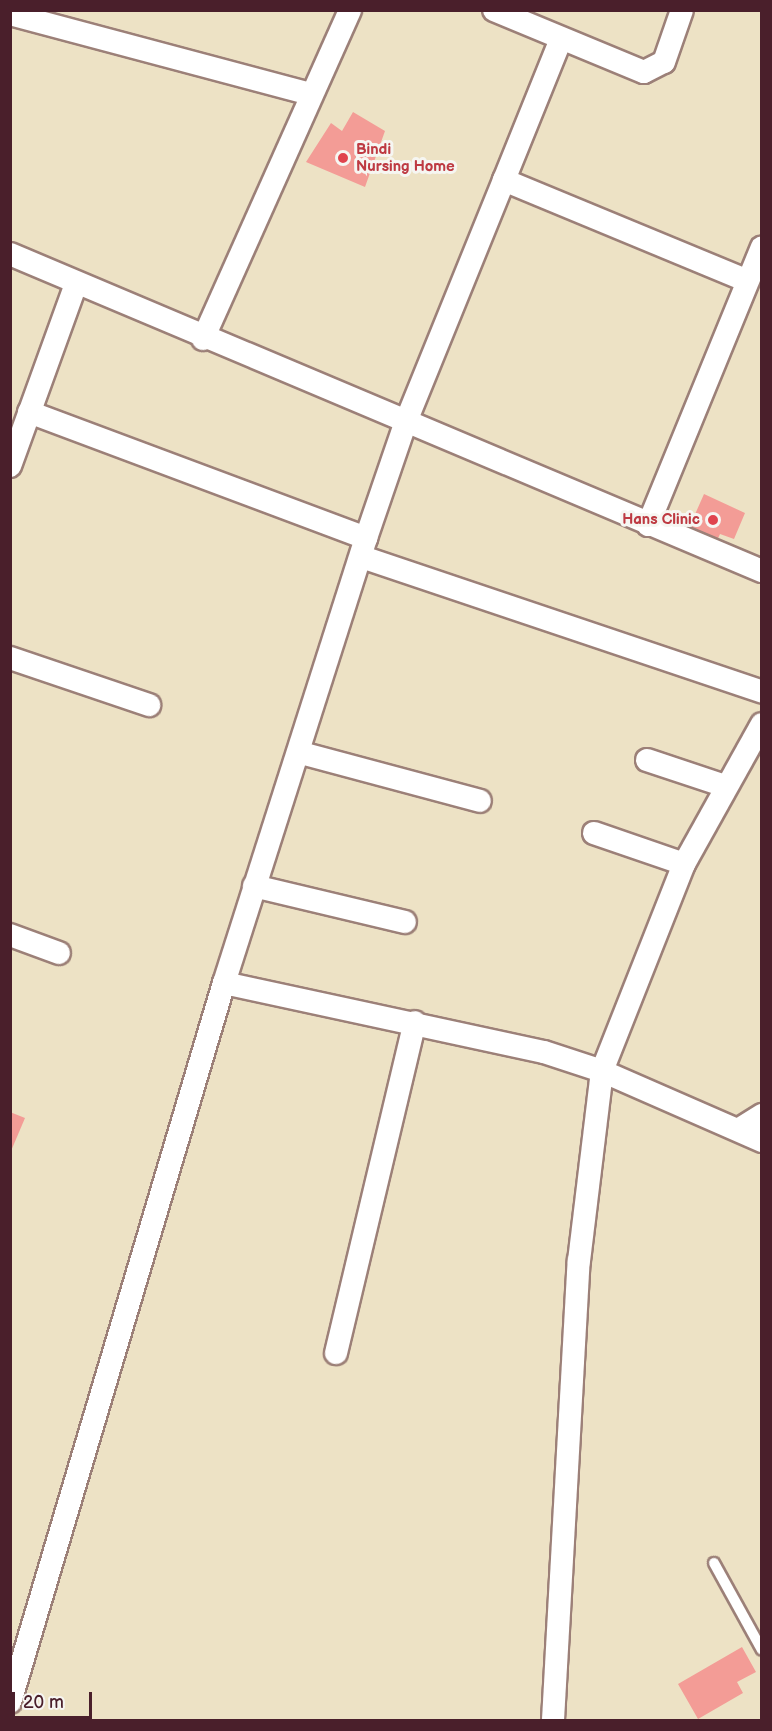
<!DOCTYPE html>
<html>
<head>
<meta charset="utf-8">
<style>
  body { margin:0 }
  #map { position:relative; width:772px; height:1731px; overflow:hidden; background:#ede2c5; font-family:"Balsamiq Sans",sans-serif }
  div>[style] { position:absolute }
  .building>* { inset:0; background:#f39c96 }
  .roads { filter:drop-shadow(2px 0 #9c8078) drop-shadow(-2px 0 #9c8078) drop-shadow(0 2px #9c8078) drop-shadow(0 -2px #9c8078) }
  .lane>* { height:10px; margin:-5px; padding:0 5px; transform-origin:5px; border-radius:5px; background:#fff }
  .street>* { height:22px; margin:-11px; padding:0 11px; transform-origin:11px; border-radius:11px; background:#fff }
  .dots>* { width:16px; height:16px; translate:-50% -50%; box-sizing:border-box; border:3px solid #f6f6f2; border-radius:50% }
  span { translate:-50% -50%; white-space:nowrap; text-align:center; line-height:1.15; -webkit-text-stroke:6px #f6f6f2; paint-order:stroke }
  .health-label { font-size:15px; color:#be3a42; font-weight:700 }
  .left { translate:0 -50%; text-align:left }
  .right { translate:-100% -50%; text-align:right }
  .frame { position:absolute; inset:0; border:12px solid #4a1f2b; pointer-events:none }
  .scale { position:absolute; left:12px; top:1692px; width:80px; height:27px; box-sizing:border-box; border:3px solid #4a1f2b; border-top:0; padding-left:8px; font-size:18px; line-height:21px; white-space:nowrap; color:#4a1f2b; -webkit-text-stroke:4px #f6f6f2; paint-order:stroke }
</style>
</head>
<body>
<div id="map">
  <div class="building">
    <i style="clip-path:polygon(353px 112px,385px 131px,365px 187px,306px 162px,331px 123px,342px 131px)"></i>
    <i style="clip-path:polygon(704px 494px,745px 513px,734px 539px,720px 534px,713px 549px,685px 537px)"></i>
    <i style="clip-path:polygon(10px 1112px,25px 1118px,11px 1151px,10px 1151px)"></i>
    <i style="clip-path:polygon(742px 1647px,756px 1672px,737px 1682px,743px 1693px,698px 1719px,678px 1684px)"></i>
  </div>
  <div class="roads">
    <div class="lane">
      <i style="left:714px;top:1563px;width:99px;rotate:61.1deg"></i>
    </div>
    <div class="street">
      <i style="left:494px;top:10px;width:162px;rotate:22.5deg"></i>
      <i style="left:644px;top:72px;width:22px;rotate:-27deg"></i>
      <i style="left:664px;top:62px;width:55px;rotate:-70.9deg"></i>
      <i style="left:10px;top:14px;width:311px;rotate:14.9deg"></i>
      <i style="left:504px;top:180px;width:152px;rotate:-68deg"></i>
      <i style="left:10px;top:254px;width:816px;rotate:22.86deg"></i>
      <i style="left:203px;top:339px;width:360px;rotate:-65.9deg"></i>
      <i style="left:29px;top:412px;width:360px;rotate:20.5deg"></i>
      <i style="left:10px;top:466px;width:191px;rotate:-70.1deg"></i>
      <i style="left:648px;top:525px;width:300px;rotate:-67.7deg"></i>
      <i style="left:362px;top:557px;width:422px;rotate:18.6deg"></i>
      <i style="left:10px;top:658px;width:147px;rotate:18.7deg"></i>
      <i style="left:301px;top:753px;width:185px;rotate:15deg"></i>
      <i style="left:647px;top:760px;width:82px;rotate:18.4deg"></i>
      <i style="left:594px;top:833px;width:95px;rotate:19deg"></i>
      <i style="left:254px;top:886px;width:155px;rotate:13.4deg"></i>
      <i style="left:10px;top:935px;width:52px;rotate:20.2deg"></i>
      <i style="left:224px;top:983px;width:327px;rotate:12.2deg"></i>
      <i style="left:544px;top:1052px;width:61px;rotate:18.1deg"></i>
      <i style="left:602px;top:1071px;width:175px;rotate:23.6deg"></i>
      <i style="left:741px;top:1128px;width:25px;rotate:-32deg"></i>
      <i style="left:336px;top:1353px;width:340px;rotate:-76.6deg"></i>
      <i style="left:10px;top:1702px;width:750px;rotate:-73.43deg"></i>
      <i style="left:224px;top:983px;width:467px;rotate:-72.3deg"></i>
      <i style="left:366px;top:538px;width:120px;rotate:-71.1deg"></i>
      <i style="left:405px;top:424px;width:263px;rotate:-67.9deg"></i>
      <i style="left:504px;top:180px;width:262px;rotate:22.5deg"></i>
      <i style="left:553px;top:1720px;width:460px;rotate:-86.8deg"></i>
      <i style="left:579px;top:1261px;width:191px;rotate:-83.1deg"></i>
      <i style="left:602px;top:1071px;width:223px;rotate:-68.4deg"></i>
      <i style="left:684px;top:864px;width:160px;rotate:-60.9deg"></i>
    </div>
  </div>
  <div class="dots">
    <i style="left:343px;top:158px;background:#e0444e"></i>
    <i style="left:713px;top:520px;background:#e0444e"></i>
  </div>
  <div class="health-label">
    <span class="left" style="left:356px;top:158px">Bindi<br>Nursing Home</span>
    <span class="right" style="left:700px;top:520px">Hans Clinic</span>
  </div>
  <div class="frame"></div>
  <div class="scale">20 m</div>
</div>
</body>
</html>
